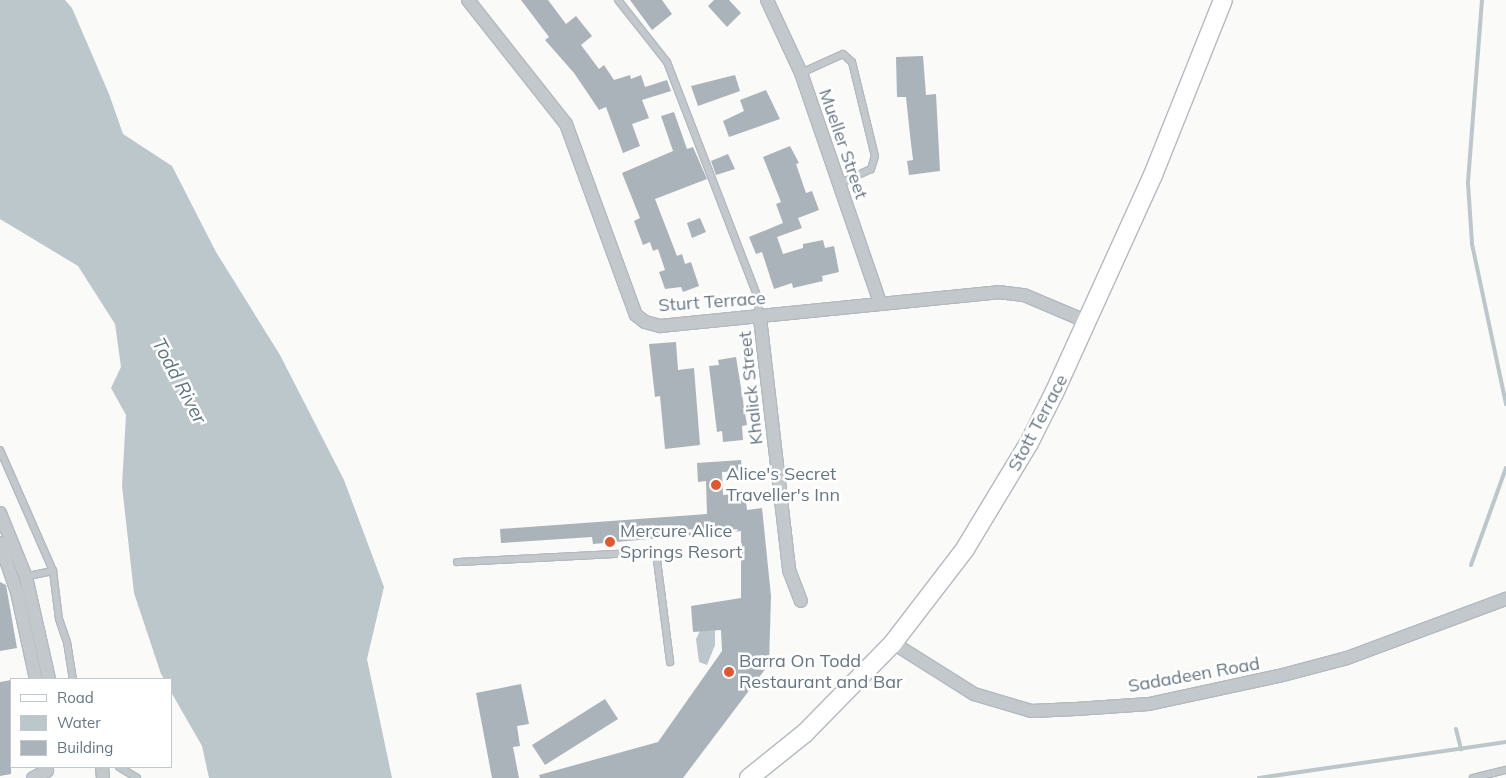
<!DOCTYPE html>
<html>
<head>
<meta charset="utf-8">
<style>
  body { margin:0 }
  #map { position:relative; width:1506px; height:778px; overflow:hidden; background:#fafaf8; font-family:Mulish,sans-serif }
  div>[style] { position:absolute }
  .water>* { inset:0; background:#bbc7cb }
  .stream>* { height:4px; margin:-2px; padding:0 2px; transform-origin:2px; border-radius:2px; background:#bbc7cb }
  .building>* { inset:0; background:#aab3b9 }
  .roads { filter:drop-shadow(1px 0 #b3babf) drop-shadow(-1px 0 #b3babf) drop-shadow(0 1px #b3babf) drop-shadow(0 -1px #b3babf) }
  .service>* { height:6px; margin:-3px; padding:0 3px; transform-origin:3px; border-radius:3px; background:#c3c8cc }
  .minor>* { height:12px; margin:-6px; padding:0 6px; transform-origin:6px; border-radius:6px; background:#c3c8cc }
  .secondary>* { height:18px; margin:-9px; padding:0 9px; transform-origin:9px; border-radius:9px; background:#fff }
  .dots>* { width:14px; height:14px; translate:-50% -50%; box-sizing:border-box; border:2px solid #fff; border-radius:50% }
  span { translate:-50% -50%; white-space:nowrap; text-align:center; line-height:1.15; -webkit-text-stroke:5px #fff; paint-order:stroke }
  .street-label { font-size:18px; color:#657683 }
  .poi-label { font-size:18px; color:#657683 }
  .left { translate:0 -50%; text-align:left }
  .water-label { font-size:19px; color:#60757c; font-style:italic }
  .legend { position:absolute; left:10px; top:678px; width:162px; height:90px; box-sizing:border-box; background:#fff; border:1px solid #c1c8cd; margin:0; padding:6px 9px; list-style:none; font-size:15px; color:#657683 }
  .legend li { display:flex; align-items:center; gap:10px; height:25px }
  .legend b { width:25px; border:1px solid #c1c8cd }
</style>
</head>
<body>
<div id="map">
  <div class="water">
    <i style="clip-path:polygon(0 0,65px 0,72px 8px,109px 94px,123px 134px,172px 166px,216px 252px,280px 355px,344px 480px,384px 587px,367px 659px,392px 778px,209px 778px,202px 746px,171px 692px,171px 679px,164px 679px,161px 674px,134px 593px,122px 486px,126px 415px,111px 388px,121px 367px,115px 324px,78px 266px,0 219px)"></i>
    <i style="clip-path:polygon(715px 630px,715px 645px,707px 665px,699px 662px,696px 639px,700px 631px)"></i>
  </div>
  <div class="stream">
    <i style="left:1482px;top:0;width:184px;rotate:94.4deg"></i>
    <i style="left:1468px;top:183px;width:61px;rotate:86.2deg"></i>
    <i style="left:1472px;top:244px;width:164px;rotate:78deg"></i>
    <i style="left:1471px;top:565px;width:103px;rotate:-70.2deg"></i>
    <i style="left:1456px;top:729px;width:21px;rotate:76deg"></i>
    <i style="left:1259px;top:778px;width:250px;rotate:-8.3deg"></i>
  </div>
  <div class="building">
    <i style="clip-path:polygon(521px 0,548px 0,566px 24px,576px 16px,592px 36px,581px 45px,599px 69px,604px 65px,614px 80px,630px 75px,631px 79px,641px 75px,645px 87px,667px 80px,671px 91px,642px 100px,649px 118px,632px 124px,640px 146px,623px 153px,606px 107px,599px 110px,574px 73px,545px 40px,549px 37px)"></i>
    <i style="clip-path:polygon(630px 0,662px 0,672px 14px,652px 30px)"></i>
    <i style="clip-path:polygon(714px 0,729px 0,741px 13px,727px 27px,708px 6px)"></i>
    <i style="clip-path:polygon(923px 56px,926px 95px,936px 94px,940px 171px,909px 175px,907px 161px,913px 160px,910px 135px,906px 97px,897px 97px,896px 57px)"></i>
    <i style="clip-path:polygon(735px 75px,740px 91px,698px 106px,691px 86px)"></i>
    <i style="clip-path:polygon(766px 90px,780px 119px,729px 137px,723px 121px,744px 111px,740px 100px)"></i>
    <i style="clip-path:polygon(674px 112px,687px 149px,693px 147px,707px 179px,655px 199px,677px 256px,682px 254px,685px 264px,691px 262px,699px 286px,683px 292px,681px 287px,665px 289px,659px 272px,665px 270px,658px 249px,653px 251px,650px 242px,643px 245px,634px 221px,640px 218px,622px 173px,673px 151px,661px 116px)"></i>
    <i style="clip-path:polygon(790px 146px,799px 163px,796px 164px,806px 193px,812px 191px,819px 210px,798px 218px,802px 228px,777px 237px,783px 254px,803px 248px,803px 244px,823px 240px,825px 248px,834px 246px,839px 272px,822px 276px,823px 281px,793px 288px,792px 283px,774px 289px,762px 252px,756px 254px,749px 237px,783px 223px,776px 204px,781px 202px,763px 157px)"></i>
    <i style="clip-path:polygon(728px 154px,735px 169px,716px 175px,711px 161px)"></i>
    <i style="clip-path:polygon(700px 218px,706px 232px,692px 238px,687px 223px)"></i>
    <i style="clip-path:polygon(676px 342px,678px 370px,694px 368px,700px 445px,665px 449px,660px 396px,655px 397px,649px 344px)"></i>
    <i style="clip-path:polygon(736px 357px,747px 425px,742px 426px,743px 440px,723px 442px,722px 431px,717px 432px,709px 366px,719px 365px,718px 360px)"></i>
    <i style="clip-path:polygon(741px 460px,742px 471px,722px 472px,723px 495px,745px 493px,747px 510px,762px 508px,771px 596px,769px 664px,683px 778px,540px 778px,539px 775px,658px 742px,722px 651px,721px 630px,693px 632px,691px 606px,741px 598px,741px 531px,593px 544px,592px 537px,501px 543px,500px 529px,707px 514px,706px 481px,698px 482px,697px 463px)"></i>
    <i style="clip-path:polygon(0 582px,6px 585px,17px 648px,0 651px)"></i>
    <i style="clip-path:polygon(11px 680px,11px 774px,0 776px,0 682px)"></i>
    <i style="clip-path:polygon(521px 684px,529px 724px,517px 726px,520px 746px,513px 747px,519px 778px,492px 778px,476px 693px)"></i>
    <i style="clip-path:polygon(605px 699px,618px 719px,545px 765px,532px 745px)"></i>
  </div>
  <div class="roads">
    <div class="service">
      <i style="left:618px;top:0;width:79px;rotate:51.7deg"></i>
      <i style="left:667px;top:62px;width:248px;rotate:68.9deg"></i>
      <i style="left:756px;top:293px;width:24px;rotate:81deg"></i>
      <i style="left:801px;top:73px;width:46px;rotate:-24.3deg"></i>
      <i style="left:843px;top:54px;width:12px;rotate:42deg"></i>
      <i style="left:852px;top:62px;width:97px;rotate:76.3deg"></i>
      <i style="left:875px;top:156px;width:14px;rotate:107deg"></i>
      <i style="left:871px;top:169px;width:35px;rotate:155deg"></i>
      <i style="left:0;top:450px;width:132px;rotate:66.3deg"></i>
      <i style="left:53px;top:571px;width:48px;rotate:82.9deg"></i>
      <i style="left:59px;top:619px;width:24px;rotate:71deg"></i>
      <i style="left:67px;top:642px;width:37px;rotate:81deg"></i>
      <i style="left:457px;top:562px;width:199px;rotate:-2.9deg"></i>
      <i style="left:656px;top:552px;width:111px;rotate:82.7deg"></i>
      <i style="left:24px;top:577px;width:30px;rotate:-12deg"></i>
      <i style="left:119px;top:767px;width:21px;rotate:31deg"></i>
      <i style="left:1473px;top:778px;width:34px;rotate:-14deg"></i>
    </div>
    <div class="minor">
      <i style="left:468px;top:0;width:158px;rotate:51.7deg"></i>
      <i style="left:566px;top:124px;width:203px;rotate:69.9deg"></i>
      <i style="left:636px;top:315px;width:11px;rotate:38deg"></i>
      <i style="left:645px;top:322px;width:16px;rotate:15deg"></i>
      <i style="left:660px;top:326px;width:340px;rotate:-5.7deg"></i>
      <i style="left:998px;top:292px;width:26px;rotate:7deg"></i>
      <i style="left:1024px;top:295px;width:69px;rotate:22.9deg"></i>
      <i style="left:767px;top:0;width:81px;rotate:65deg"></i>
      <i style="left:801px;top:73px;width:242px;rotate:71deg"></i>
      <i style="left:760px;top:318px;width:254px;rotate:83.4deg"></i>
      <i style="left:789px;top:570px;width:33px;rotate:69deg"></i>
      <i style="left:0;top:513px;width:69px;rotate:67.9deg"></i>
      <i style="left:26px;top:577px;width:105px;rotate:77.3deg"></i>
      <i style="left:0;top:543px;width:52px;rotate:70.9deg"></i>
      <i style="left:17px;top:592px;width:89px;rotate:77.7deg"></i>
      <i style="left:893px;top:643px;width:96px;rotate:32.2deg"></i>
      <i style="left:974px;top:694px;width:59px;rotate:16.6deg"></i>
      <i style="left:1031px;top:711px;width:45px;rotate:-2.5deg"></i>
      <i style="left:1076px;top:709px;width:73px;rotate:-3.9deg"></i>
      <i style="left:1149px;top:704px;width:133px;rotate:-12.2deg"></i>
      <i style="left:1279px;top:676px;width:70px;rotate:-14.8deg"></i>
      <i style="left:1347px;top:658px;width:170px;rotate:-20.4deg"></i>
      <i style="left:102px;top:767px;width:11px;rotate:85deg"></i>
      <i style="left:33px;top:778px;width:16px;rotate:-27deg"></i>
    </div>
    <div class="secondary">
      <i style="left:749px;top:778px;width:72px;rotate:-38.8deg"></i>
      <i style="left:805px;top:733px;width:126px;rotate:-45.6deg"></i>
      <i style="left:893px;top:643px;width:118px;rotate:-52.5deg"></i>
      <i style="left:965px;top:549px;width:124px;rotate:-58.9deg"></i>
      <i style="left:1029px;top:443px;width:58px;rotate:-63.4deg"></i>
      <i style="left:1055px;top:391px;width:237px;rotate:-65.6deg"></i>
      <i style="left:1153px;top:175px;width:188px;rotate:-68.2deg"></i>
    </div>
  </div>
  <div class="dots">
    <i style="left:716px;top:485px;background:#e4572e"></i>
    <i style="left:610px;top:542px;background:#e4572e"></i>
    <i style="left:729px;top:672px;background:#e4572e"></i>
  </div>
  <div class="street-label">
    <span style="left:843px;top:144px;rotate:71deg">Mueller Street</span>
    <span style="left:712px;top:302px;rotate:-4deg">Sturt Terrace</span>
    <span style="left:751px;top:388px;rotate:-96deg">Khalick Street</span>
    <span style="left:1038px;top:423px;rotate:-62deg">Stott Terrace</span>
    <span style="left:1194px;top:675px;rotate:-10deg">Sadadeen Road</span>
  </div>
  <div class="poi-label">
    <span class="left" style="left:726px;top:485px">Alice's Secret<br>Traveller's Inn</span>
    <span class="left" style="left:620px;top:542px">Mercure Alice<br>Springs Resort</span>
    <span class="left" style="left:739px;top:672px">Barra On Todd<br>Restaurant and Bar</span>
  </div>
  <div class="water-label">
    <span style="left:179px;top:381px;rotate:62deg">Todd River</span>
  </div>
  <ul class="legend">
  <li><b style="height:6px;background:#fff"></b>Road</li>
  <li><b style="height:14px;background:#bbc7cb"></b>Water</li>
  <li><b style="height:14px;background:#aab3b9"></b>Building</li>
  </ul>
</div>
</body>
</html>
